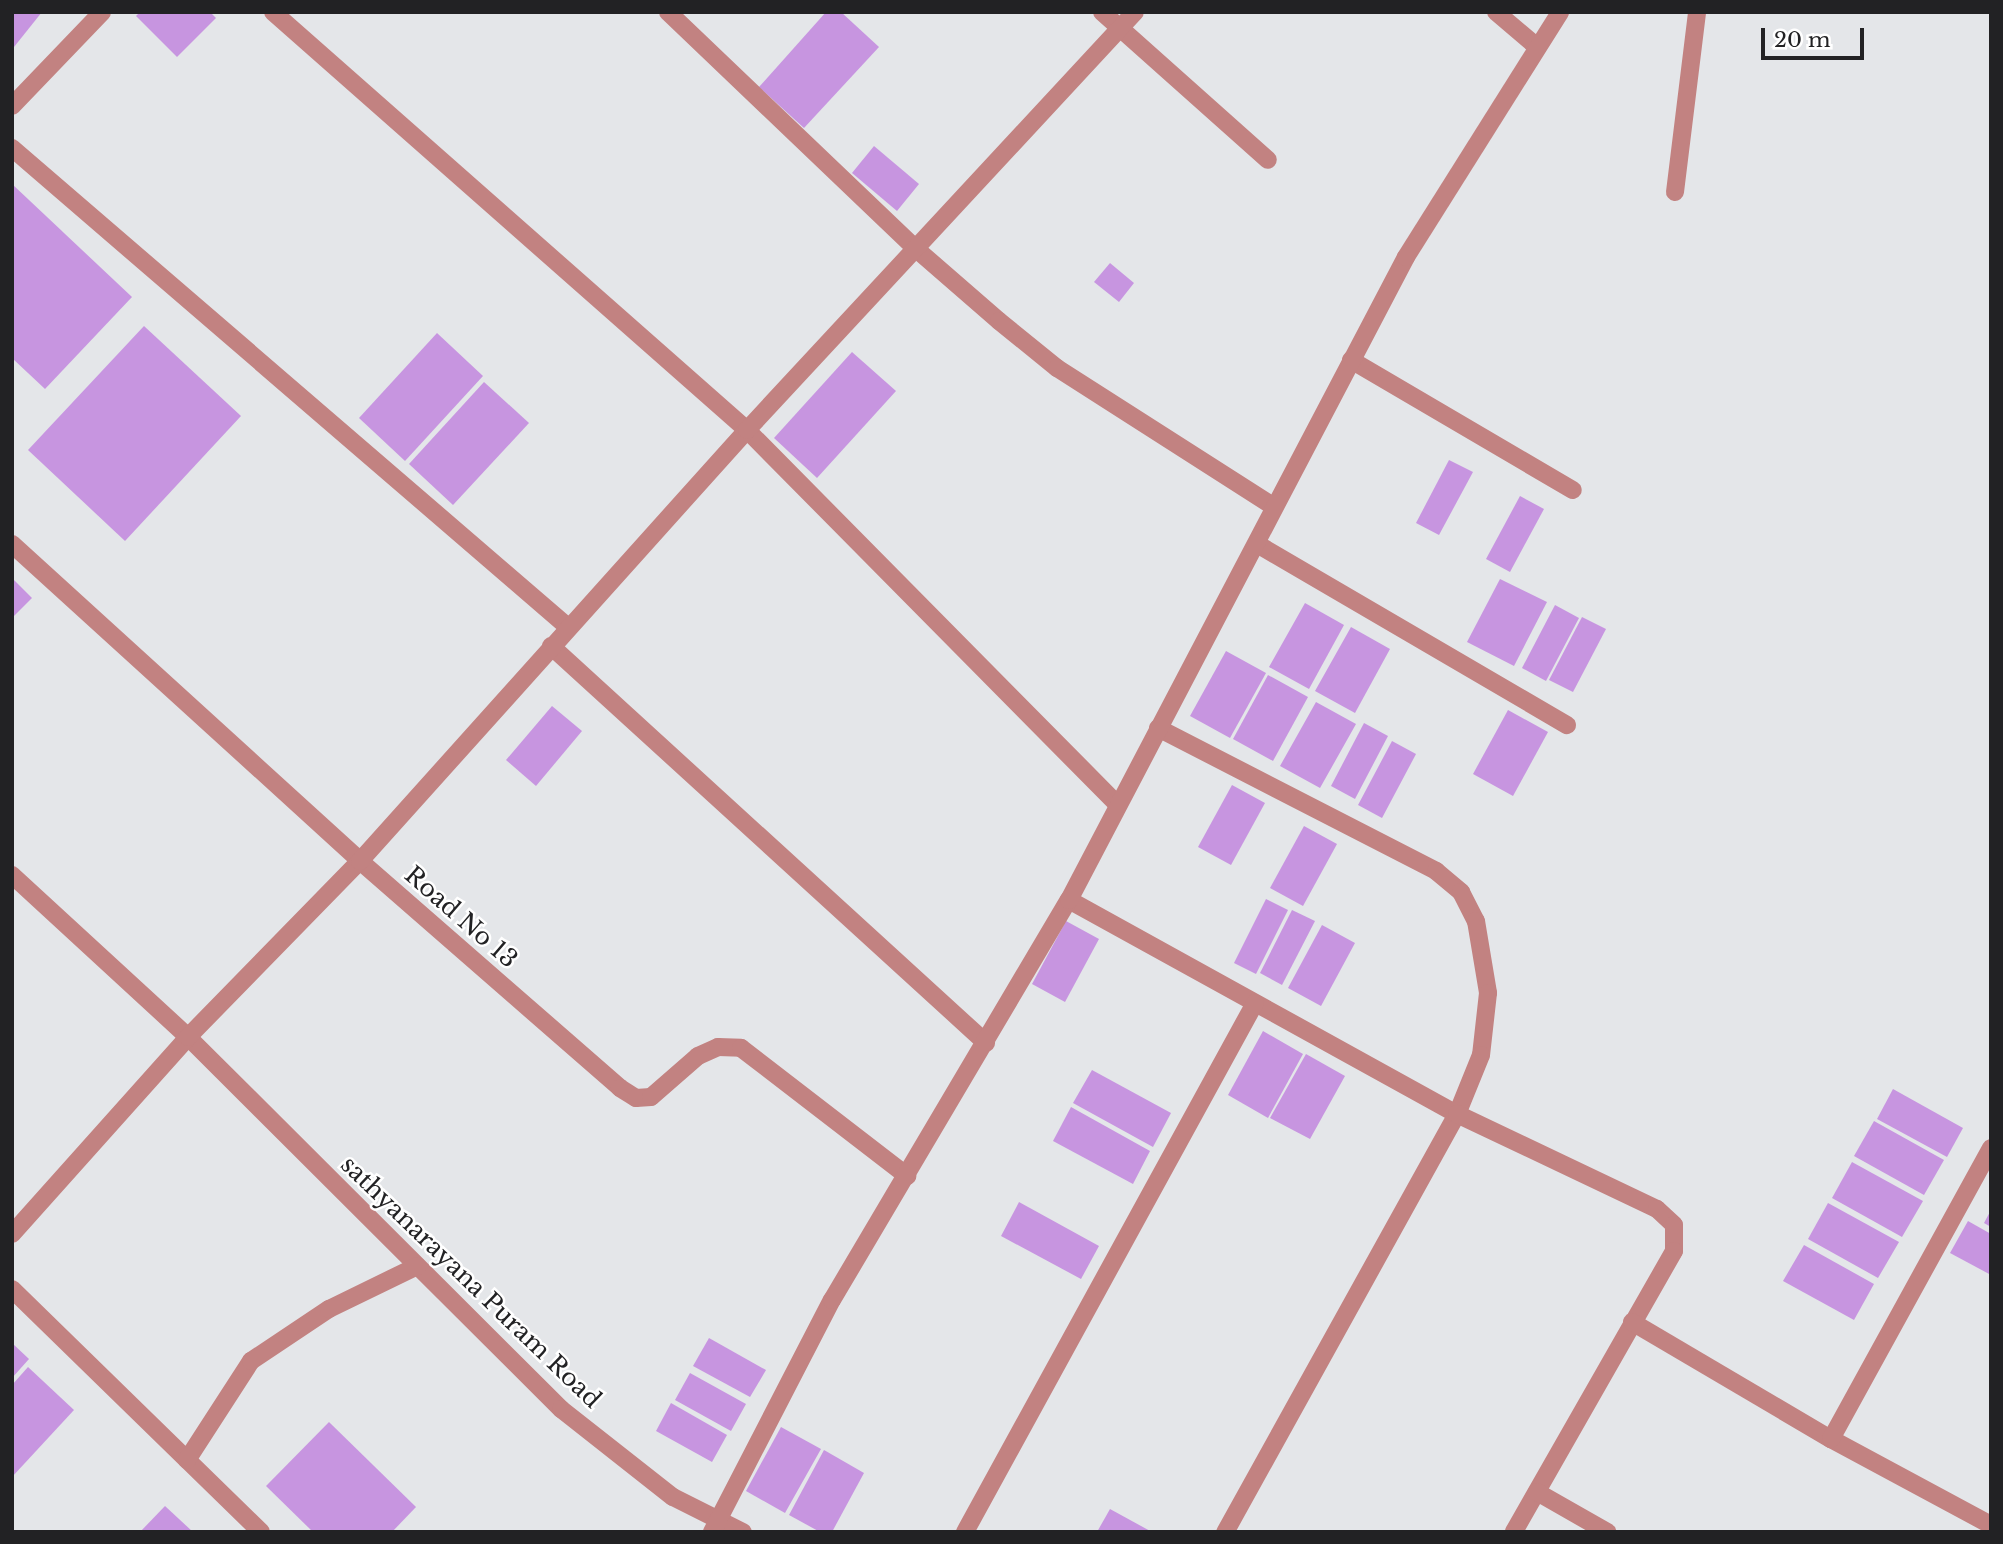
<!DOCTYPE html>
<html>
<head>
<meta charset="utf-8">
<style>
  body { margin:0 }
  #map { position:relative; width:2003px; height:1544px; overflow:hidden; background:#e4e6e9; font-family:"Libre Baskerville",serif }
  div>[style] { position:absolute }
  .building>* { inset:0; background:#c795e0 }
  .minor>* { height:18px; margin:-9px; padding:0 9px; transform-origin:9px; border-radius:9px; background:#c28281 }
  span { translate:-50% -50%; white-space:nowrap; text-align:center; line-height:1.15; -webkit-text-stroke:5px #fff; paint-order:stroke }
  .street-label { font-size:24px; color:#222224 }
  .frame { position:absolute; inset:0; border:14px solid #222224; pointer-events:none }
  .scale { position:absolute; left:1761px; top:28px; width:103px; height:32px; box-sizing:border-box; border:4px solid #222224; border-top:0; padding-left:9px; font-size:21px; line-height:24px; white-space:nowrap; color:#222224; -webkit-text-stroke:5px #fff; paint-order:stroke }
</style>
</head>
<body>
<div id="map">
  <div class="building">
    <i style="clip-path:polygon(12px 12px,42px 12px,14px 47px,12px 46px)"></i>
    <i style="clip-path:polygon(140px 12px,210px 12px,216px 18px,177px 57px,136px 16px)"></i>
    <i style="clip-path:polygon(826px 12px,841px 12px,879px 47px,804px 128px,759px 87px)"></i>
    <i style="clip-path:polygon(874px 146px,919px 184px,897px 211px,852px 173px)"></i>
    <i style="clip-path:polygon(12px 184px,132px 297px,45px 389px,12px 358px)"></i>
    <i style="clip-path:polygon(1110px 263px,1134px 283px,1119px 302px,1094px 282px)"></i>
    <i style="clip-path:polygon(144px 326px,241px 416px,125px 541px,28px 450px)"></i>
    <i style="clip-path:polygon(437px 333px,483px 376px,405px 461px,359px 418px)"></i>
    <i style="clip-path:polygon(852px 352px,896px 391px,817px 478px,774px 438px)"></i>
    <i style="clip-path:polygon(484px 382px,529px 423px,453px 505px,409px 464px)"></i>
    <i style="clip-path:polygon(1449px 460px,1473px 472px,1439px 535px,1416px 523px)"></i>
    <i style="clip-path:polygon(1520px 496px,1544px 509px,1510px 572px,1486px 559px)"></i>
    <i style="clip-path:polygon(12px 578px,32px 598px,12px 618px)"></i>
    <i style="clip-path:polygon(1500px 579px,1547px 602px,1514px 666px,1467px 642px)"></i>
    <i style="clip-path:polygon(1305px 603px,1344px 625px,1309px 689px,1269px 667px)"></i>
    <i style="clip-path:polygon(1555px 605px,1579px 618px,1546px 681px,1522px 668px)"></i>
    <i style="clip-path:polygon(1582px 617px,1606px 629px,1573px 692px,1549px 680px)"></i>
    <i style="clip-path:polygon(1351px 627px,1390px 649px,1355px 713px,1315px 691px)"></i>
    <i style="clip-path:polygon(1226px 651px,1266px 673px,1230px 738px,1190px 716px)"></i>
    <i style="clip-path:polygon(1268px 675px,1308px 697px,1273px 761px,1233px 739px)"></i>
    <i style="clip-path:polygon(1316px 702px,1356px 724px,1320px 788px,1280px 766px)"></i>
    <i style="clip-path:polygon(552px 706px,582px 731px,536px 786px,506px 760px)"></i>
    <i style="clip-path:polygon(1508px 710px,1548px 732px,1513px 796px,1473px 774px)"></i>
    <i style="clip-path:polygon(1364px 723px,1388px 736px,1355px 799px,1331px 786px)"></i>
    <i style="clip-path:polygon(1392px 741px,1416px 754px,1382px 818px,1358px 805px)"></i>
    <i style="clip-path:polygon(1232px 785px,1265px 803px,1231px 865px,1198px 847px)"></i>
    <i style="clip-path:polygon(1304px 826px,1337px 844px,1303px 906px,1270px 888px)"></i>
    <i style="clip-path:polygon(1266px 899px,1288px 910px,1256px 974px,1234px 963px)"></i>
    <i style="clip-path:polygon(1292px 910px,1315px 921px,1282px 985px,1260px 973px)"></i>
    <i style="clip-path:polygon(1066px 921px,1099px 939px,1065px 1002px,1032px 984px)"></i>
    <i style="clip-path:polygon(1322px 925px,1355px 943px,1321px 1006px,1288px 988px)"></i>
    <i style="clip-path:polygon(1263px 1031px,1303px 1054px,1268px 1118px,1228px 1095px)"></i>
    <i style="clip-path:polygon(1306px 1054px,1345px 1076px,1310px 1139px,1270px 1118px)"></i>
    <i style="clip-path:polygon(1092px 1070px,1171px 1113px,1153px 1147px,1073px 1103px)"></i>
    <i style="clip-path:polygon(1893px 1089px,1963px 1128px,1947px 1157px,1877px 1119px)"></i>
    <i style="clip-path:polygon(1071px 1107px,1150px 1151px,1133px 1184px,1053px 1141px)"></i>
    <i style="clip-path:polygon(1874px 1121px,1944px 1160px,1924px 1195px,1854px 1156px)"></i>
    <i style="clip-path:polygon(1852px 1162px,1923px 1201px,1902px 1237px,1832px 1198px)"></i>
    <i style="clip-path:polygon(1019px 1202px,1099px 1246px,1081px 1279px,1001px 1236px)"></i>
    <i style="clip-path:polygon(1828px 1203px,1899px 1242px,1878px 1278px,1808px 1239px)"></i>
    <i style="clip-path:polygon(1991px 1210px,1991px 1227px,1984px 1223px)"></i>
    <i style="clip-path:polygon(1968px 1221px,1991px 1234px,1991px 1275px,1950px 1253px)"></i>
    <i style="clip-path:polygon(1804px 1245px,1874px 1284px,1854px 1320px,1783px 1281px)"></i>
    <i style="clip-path:polygon(709px 1338px,766px 1370px,750px 1397px,693px 1366px)"></i>
    <i style="clip-path:polygon(12px 1343px,29px 1359px,12px 1378px)"></i>
    <i style="clip-path:polygon(28px 1367px,74px 1410px,12px 1477px,12px 1385px)"></i>
    <i style="clip-path:polygon(690px 1373px,746px 1404px,731px 1431px,675px 1400px)"></i>
    <i style="clip-path:polygon(671px 1403px,727px 1435px,712px 1462px,656px 1431px)"></i>
    <i style="clip-path:polygon(329px 1422px,416px 1507px,392px 1532px,313px 1532px,266px 1486px)"></i>
    <i style="clip-path:polygon(781px 1427px,821px 1449px,785px 1513px,746px 1491px)"></i>
    <i style="clip-path:polygon(824px 1450px,864px 1473px,832px 1532px,820px 1532px,789px 1515px)"></i>
    <i style="clip-path:polygon(165px 1506px,193px 1532px,140px 1532px)"></i>
    <i style="clip-path:polygon(1110px 1509px,1152px 1532px,1097px 1532px)"></i>
  </div>
  <div class="minor">
    <i style="left:273px;top:12px;width:632px;rotate:41.41deg"></i>
    <i style="left:747px;top:430px;width:525px;rotate:45.31deg"></i>
    <i style="left:668px;top:12px;width:342px;rotate:43.7deg"></i>
    <i style="left:915px;top:248px;width:111px;rotate:41deg"></i>
    <i style="left:999px;top:321px;width:75px;rotate:39deg"></i>
    <i style="left:1057px;top:368px;width:256px;rotate:32.6deg"></i>
    <i style="left:1102px;top:12px;width:222px;rotate:41.7deg"></i>
    <i style="left:1496px;top:12px;width:52px;rotate:40.4deg"></i>
    <i style="left:12px;top:106px;width:130px;rotate:-46.2deg"></i>
    <i style="left:12px;top:148px;width:734px;rotate:40.75deg"></i>
    <i style="left:1675px;top:192px;width:181px;rotate:-83deg"></i>
    <i style="left:1351px;top:360px;width:257px;rotate:30.4deg"></i>
    <i style="left:12px;top:544px;width:471px;rotate:42.3deg"></i>
    <i style="left:360px;top:861px;width:345px;rotate:41.1deg"></i>
    <i style="left:620px;top:1088px;width:19px;rotate:32deg"></i>
    <i style="left:636px;top:1098px;width:15px;rotate:-4deg"></i>
    <i style="left:651px;top:1097px;width:62px;rotate:-41.1deg"></i>
    <i style="left:698px;top:1056px;width:22px;rotate:-24deg"></i>
    <i style="left:718px;top:1047px;width:23px;rotate:2deg"></i>
    <i style="left:741px;top:1048px;width:210px;rotate:37.6deg"></i>
    <i style="left:1257px;top:544px;width:359px;rotate:30.3deg"></i>
    <i style="left:551px;top:646px;width:589px;rotate:42.38deg"></i>
    <i style="left:1158px;top:728px;width:313px;rotate:27.2deg"></i>
    <i style="left:1436px;top:871px;width:33px;rotate:40deg"></i>
    <i style="left:1461px;top:892px;width:33px;rotate:63deg"></i>
    <i style="left:1476px;top:921px;width:73px;rotate:80.5deg"></i>
    <i style="left:1488px;top:993px;width:62px;rotate:96.4deg"></i>
    <i style="left:1481px;top:1055px;width:64px;rotate:112.1deg"></i>
    <i style="left:1457px;top:1114px;width:478px;rotate:119deg"></i>
    <i style="left:12px;top:875px;width:239px;rotate:42.6deg"></i>
    <i style="left:188px;top:1037px;width:527px;rotate:44.92deg"></i>
    <i style="left:561px;top:1409px;width:142px;rotate:38.2deg"></i>
    <i style="left:673px;top:1497px;width:78px;rotate:26.6deg"></i>
    <i style="left:1069px;top:900px;width:443px;rotate:28.9deg"></i>
    <i style="left:1457px;top:1114px;width:221px;rotate:25.4deg"></i>
    <i style="left:1657px;top:1209px;width:23px;rotate:43deg"></i>
    <i style="left:1674px;top:1225px;width:26px;rotate:90deg"></i>
    <i style="left:1674px;top:1251px;width:323px;rotate:119.7deg"></i>
    <i style="left:12px;top:1234px;width:264px;rotate:-48.2deg"></i>
    <i style="left:188px;top:1037px;width:246px;rotate:-45.7deg"></i>
    <i style="left:360px;top:861px;width:579px;rotate:-48.08deg"></i>
    <i style="left:747px;top:430px;width:570px;rotate:-47.13deg"></i>
    <i style="left:12px;top:1289px;width:348px;rotate:44.3deg"></i>
    <i style="left:1632px;top:1322px;width:231px;rotate:30.5deg"></i>
    <i style="left:1831px;top:1439px;width:182px;rotate:28.3deg"></i>
    <i style="left:1831px;top:1439px;width:332px;rotate:-61.2deg"></i>
    <i style="left:187px;top:1460px;width:118px;rotate:-57.1deg"></i>
    <i style="left:251px;top:1361px;width:94px;rotate:-33.7deg"></i>
    <i style="left:329px;top:1309px;width:98px;rotate:-26deg"></i>
    <i style="left:1537px;top:1492px;width:81px;rotate:29.7deg"></i>
    <i style="left:712px;top:1532px;width:261px;rotate:-62.7deg"></i>
    <i style="left:832px;top:1300px;width:465px;rotate:-59.4deg"></i>
    <i style="left:1069px;top:900px;width:726px;rotate:-62.34deg"></i>
    <i style="left:1406px;top:257px;width:289px;rotate:-57.8deg"></i>
    <i style="left:965px;top:1532px;width:603px;rotate:-61.27deg"></i>
  </div>
  <div class="street-label">
    <span style="left:461px;top:917px;rotate:41deg">Road No 13</span>
    <span style="left:471px;top:1282px;rotate:44deg">sathyanarayana Puram Road</span>
  </div>
  <div class="frame"></div>
  <div class="scale">20 m</div>
</div>
</body>
</html>
